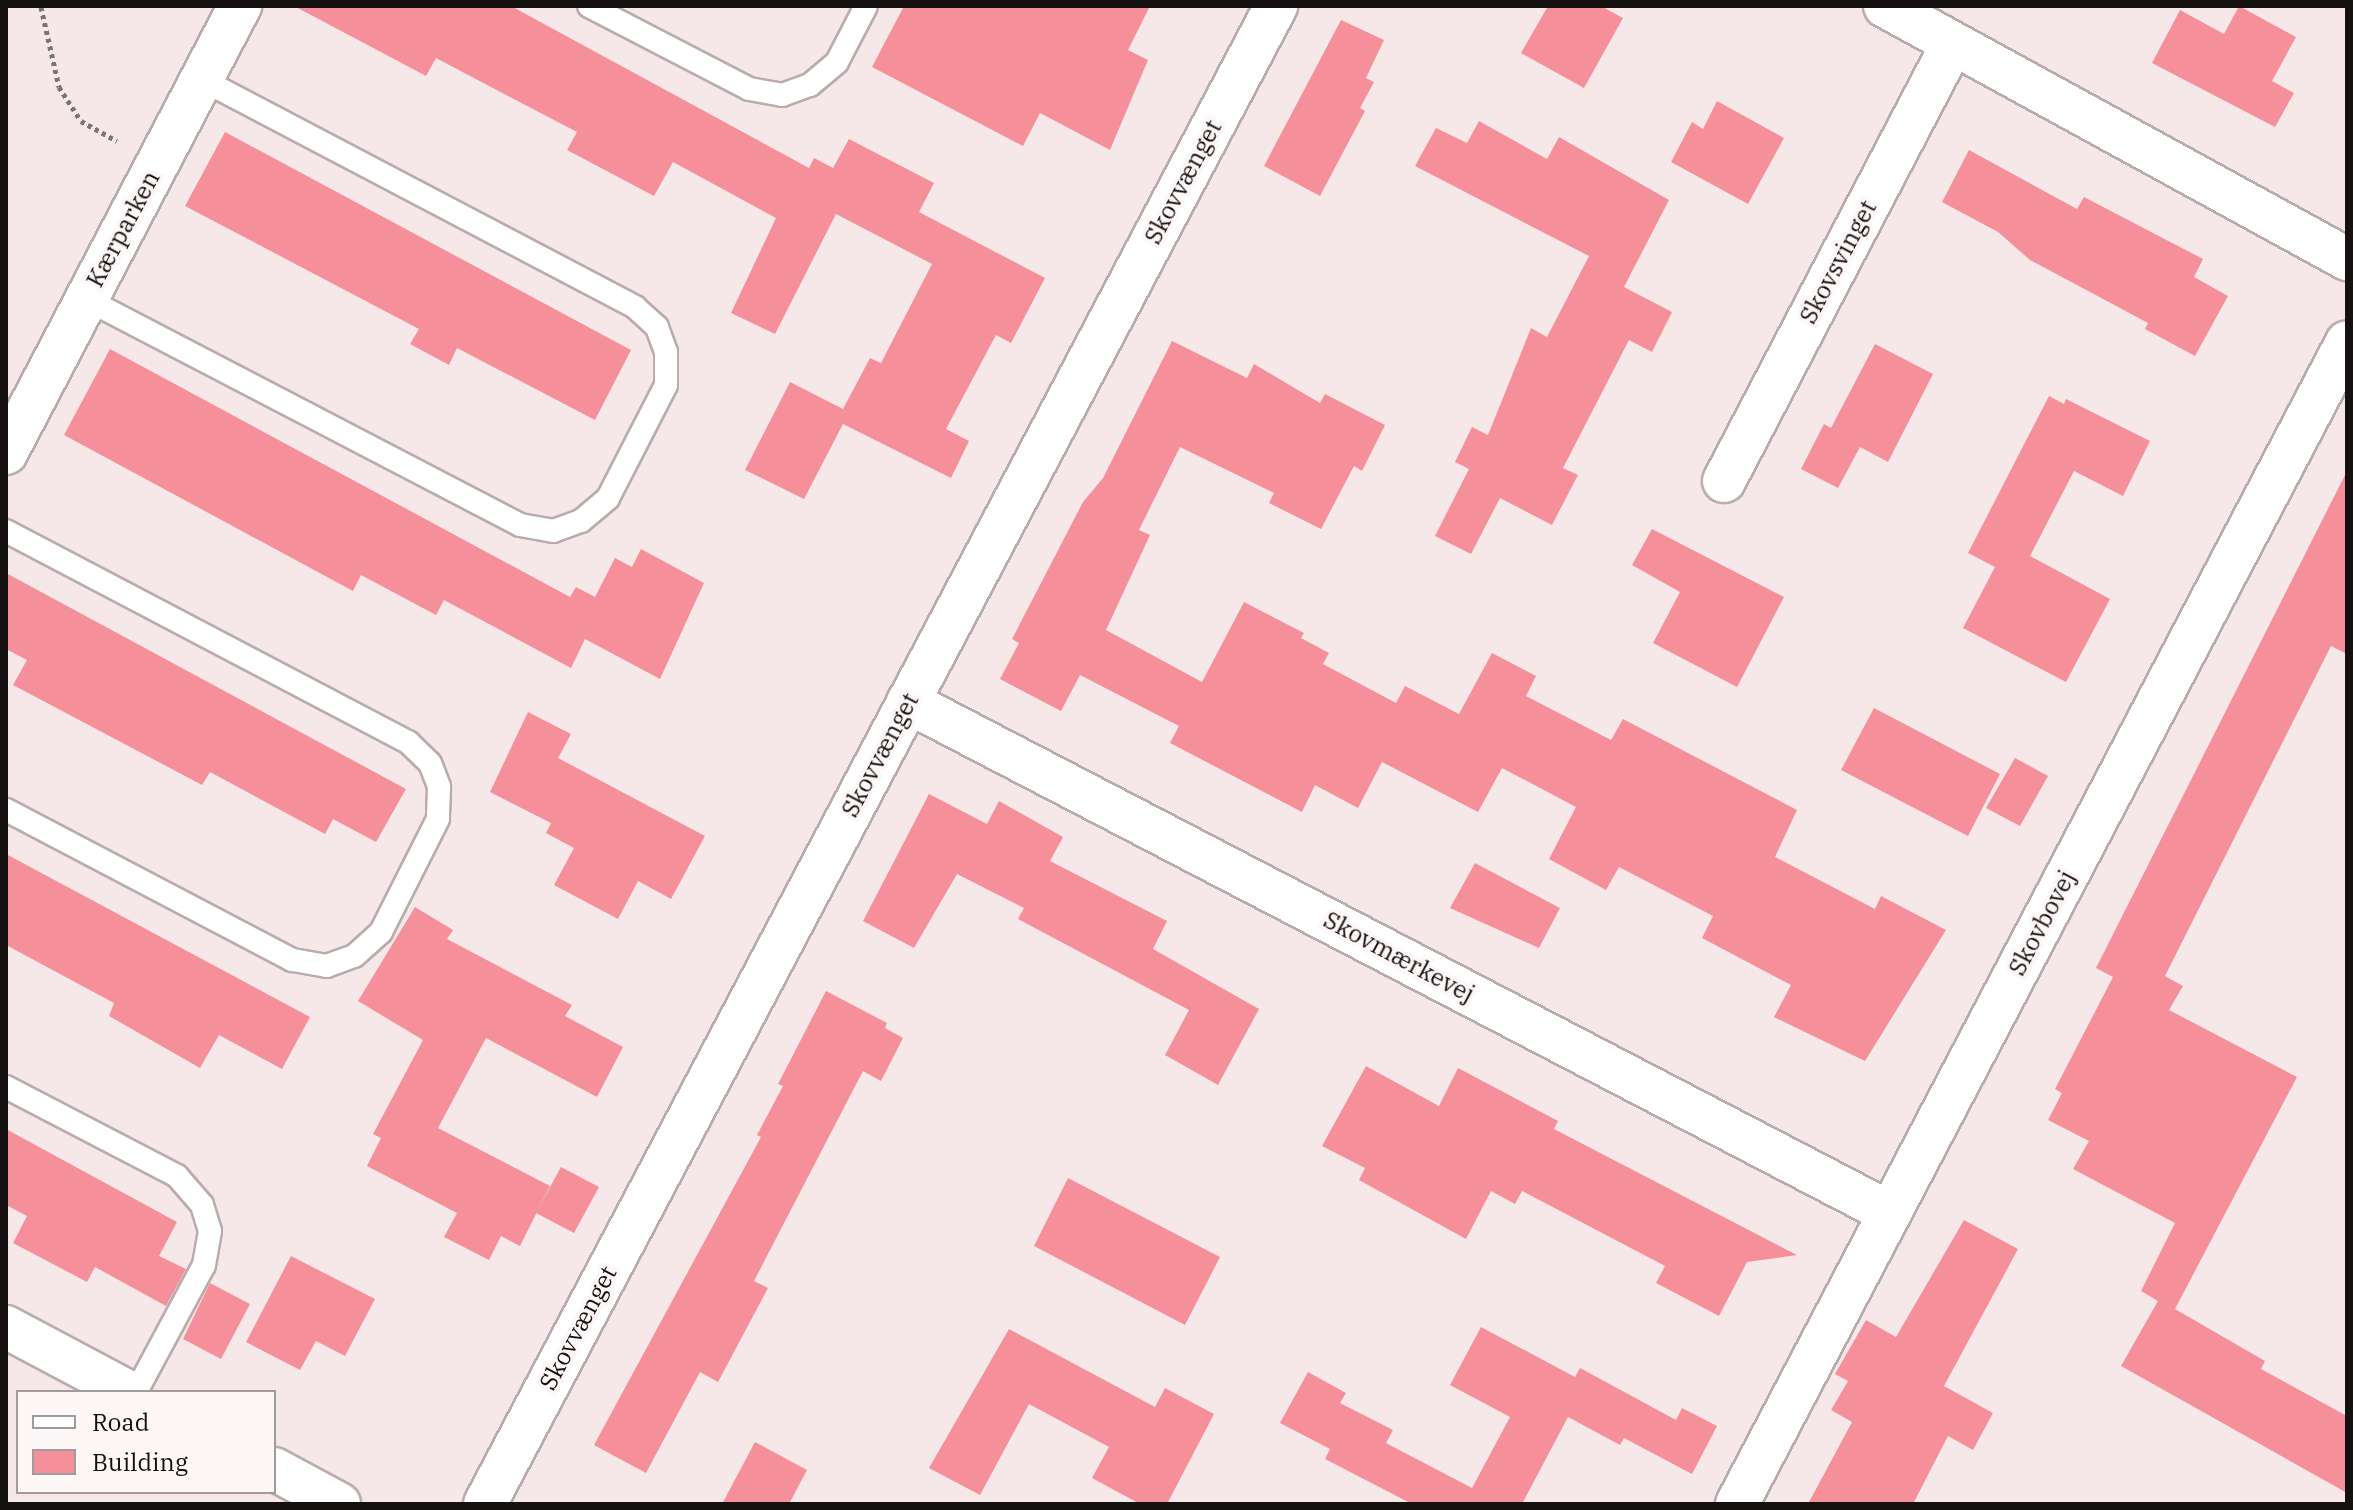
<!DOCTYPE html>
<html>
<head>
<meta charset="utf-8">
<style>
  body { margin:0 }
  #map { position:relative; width:2353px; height:1510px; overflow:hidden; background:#f6e7e8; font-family:"IBM Plex Serif",serif }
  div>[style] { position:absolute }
  .building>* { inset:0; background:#f5909a }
  .path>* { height:5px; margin-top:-2.5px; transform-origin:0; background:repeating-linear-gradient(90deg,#7d7374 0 4px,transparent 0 8px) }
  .roads { filter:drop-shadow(2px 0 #baabac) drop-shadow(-2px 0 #baabac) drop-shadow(0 2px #baabac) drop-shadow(0 -2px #baabac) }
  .lane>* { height:22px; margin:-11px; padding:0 11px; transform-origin:11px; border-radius:11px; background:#fff }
  .street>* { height:42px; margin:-21px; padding:0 21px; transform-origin:21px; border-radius:21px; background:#fff }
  span { translate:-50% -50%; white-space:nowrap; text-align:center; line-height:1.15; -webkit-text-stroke:8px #fdf7f7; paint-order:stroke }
  .street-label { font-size:24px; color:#161111 }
  .frame { position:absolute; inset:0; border:8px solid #161111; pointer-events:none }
  .legend { position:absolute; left:16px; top:1390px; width:260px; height:104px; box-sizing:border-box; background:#fdf7f7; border:2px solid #a19b9b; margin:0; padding:10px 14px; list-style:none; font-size:24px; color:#161111 }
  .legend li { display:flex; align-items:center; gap:16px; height:40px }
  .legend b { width:40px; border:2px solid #a19b9b }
</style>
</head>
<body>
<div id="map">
  <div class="building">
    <i style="clip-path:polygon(294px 6px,511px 6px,809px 168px,814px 158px,833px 168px,849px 139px,934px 183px,919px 212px,1045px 278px,1011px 343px,996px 335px,946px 429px,969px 441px,951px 478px,843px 424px,804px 499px,745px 470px,790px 382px,843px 409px,870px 358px,881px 363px,932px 264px,836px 214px,775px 334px,731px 313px,776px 218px,673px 162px,654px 196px,567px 150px,577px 132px,491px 87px,436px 58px,426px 76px)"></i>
    <i style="clip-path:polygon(904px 6px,1150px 6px,1128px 50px,1148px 60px,1110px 150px,1040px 113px,1023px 146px,872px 67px)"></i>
    <i style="clip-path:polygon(1548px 6px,1601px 6px,1623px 18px,1584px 88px,1521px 53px)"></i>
    <i style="clip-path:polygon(2239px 6px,2296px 37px,2272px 81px,2294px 93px,2275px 127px,2152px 63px,2180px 10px,2224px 34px)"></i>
    <i style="clip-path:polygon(1341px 20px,1384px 40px,1366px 78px,1374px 82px,1360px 108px,1365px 111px,1320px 196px,1264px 166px)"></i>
    <i style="clip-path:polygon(1717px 101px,1784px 138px,1748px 204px,1671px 162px,1692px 122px,1703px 129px)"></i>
    <i style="clip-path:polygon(1479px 121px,1547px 159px,1559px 137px,1669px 200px,1624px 287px,1672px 312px,1652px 352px,1629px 340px,1563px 468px,1578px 475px,1552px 525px,1500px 498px,1471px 554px,1435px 536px,1469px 469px,1455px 462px,1472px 427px,1488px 435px,1531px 328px,1547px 337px,1589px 256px,1415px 166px,1436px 128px,1467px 143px)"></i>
    <i style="clip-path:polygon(225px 132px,631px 350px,595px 420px,457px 348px,449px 365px,410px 344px,419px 329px,185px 206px)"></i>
    <i style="clip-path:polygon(1969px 150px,2077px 209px,2084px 197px,2203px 259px,2194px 277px,2228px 296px,2195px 356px,2145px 329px,2148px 323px,2030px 260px,1998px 232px,1942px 202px)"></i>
    <i style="clip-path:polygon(1172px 341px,1247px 378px,1254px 364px,1320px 403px,1325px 394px,1385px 425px,1362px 471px,1354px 466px,1321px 529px,1269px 503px,1274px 493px,1180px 447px,1139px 530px,1150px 535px,1106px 630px,1202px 682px,1244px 602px,1304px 633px,1301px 638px,1329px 653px,1323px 664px,1396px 703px,1405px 686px,1459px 714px,1492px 653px,1536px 676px,1526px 696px,1611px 740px,1623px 719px,1797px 810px,1775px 857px,1875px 909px,1881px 896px,1946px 930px,1865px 1061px,1774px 1017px,1791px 985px,1702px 938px,1713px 916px,1619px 867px,1606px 890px,1549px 859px,1576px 807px,1502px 768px,1478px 812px,1382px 762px,1358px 808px,1315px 785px,1302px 812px,1170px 743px,1179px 726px,1080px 675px,1061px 711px,1000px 679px,1019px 643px,1012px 639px,1083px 502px,1103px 478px)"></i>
    <i style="clip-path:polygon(1875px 344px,1933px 374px,1888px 462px,1860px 447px,1838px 488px,1801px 469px,1824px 424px,1831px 428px)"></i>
    <i style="clip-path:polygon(110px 349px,570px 597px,576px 587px,595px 597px,615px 558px,632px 567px,641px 549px,704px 583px,660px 679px,585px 639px,571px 668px,444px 600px,436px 615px,361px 575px,353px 591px,64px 435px)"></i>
    <i style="clip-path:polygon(2049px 396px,2064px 404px,2066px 399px,2150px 441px,2123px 496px,2074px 471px,2030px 556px,2110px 599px,2066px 682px,1963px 628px,1995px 567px,1968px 553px)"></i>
    <i style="clip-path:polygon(2347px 471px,2347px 654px,2331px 646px,2165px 976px,2183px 986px,2169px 1010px,2297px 1077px,2175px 1309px,2265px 1361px,2261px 1369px,2347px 1416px,2347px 1493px,2121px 1366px,2158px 1301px,2141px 1291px,2175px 1223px,2073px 1169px,2089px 1141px,2048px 1120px,2062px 1093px,2055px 1089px,2113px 977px,2096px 968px)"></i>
    <i style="clip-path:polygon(1652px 529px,1784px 597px,1737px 687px,1653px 643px,1680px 592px,1632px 565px)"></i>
    <i style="clip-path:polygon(6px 573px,406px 789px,376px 842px,333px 819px,325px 834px,210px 772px,202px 785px,13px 685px,27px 660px,6px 649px)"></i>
    <i style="clip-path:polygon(1874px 708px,2000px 774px,1968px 836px,1841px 770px)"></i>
    <i style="clip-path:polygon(528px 712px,571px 734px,558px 758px,705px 836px,671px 899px,638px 881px,618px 919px,554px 885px,574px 848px,546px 833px,551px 823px,490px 792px)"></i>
    <i style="clip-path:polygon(2015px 758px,2048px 776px,2020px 826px,1986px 808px)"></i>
    <i style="clip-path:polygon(929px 794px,987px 824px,999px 801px,1063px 837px,1050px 861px,1167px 921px,1153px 949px,1259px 1009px,1218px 1085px,1165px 1055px,1189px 1010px,1018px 919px,1024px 908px,957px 874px,914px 948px,863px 921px)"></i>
    <i style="clip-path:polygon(6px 854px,310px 1017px,282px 1069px,219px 1035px,200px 1068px,109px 1016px,114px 1003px,6px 945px)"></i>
    <i style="clip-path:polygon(1475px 863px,1560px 908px,1539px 948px,1450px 908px)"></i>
    <i style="clip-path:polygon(415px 907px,453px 930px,447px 939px,572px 1005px,565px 1016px,623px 1047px,597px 1097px,486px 1038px,438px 1128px,550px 1186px,520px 1246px,501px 1236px,489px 1260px,444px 1237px,457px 1213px,367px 1166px,381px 1138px,373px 1134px,423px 1040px,358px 1001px)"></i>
    <i style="clip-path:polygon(826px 991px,887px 1023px,885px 1028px,903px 1038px,881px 1081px,863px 1071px,754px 1281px,768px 1288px,718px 1382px,700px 1372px,646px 1473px,594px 1445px,761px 1137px,757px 1135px,783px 1086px,778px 1084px)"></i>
    <i style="clip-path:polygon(1366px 1066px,1439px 1106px,1458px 1068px,1558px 1121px,1554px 1129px,1797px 1255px,1747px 1262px,1719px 1316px,1656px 1283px,1665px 1266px,1522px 1191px,1515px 1204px,1491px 1191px,1466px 1239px,1359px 1180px,1365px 1168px,1322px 1146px)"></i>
    <i style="clip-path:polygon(6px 1129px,177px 1222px,159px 1256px,186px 1269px,166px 1306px,95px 1267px,87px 1282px,13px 1243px,27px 1216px,6px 1205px)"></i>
    <i style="clip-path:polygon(561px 1167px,599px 1187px,574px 1233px,536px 1213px)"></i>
    <i style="clip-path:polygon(1068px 1178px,1220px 1257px,1185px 1325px,1034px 1246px)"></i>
    <i style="clip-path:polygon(1964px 1220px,2018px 1249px,1944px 1386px,1993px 1413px,1973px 1450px,1948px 1436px,1913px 1504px,1808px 1504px,1852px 1422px,1831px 1410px,1848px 1381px,1835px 1374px,1866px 1320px,1896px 1337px)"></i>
    <i style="clip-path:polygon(291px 1256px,375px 1299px,345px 1356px,316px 1341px,300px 1370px,246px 1342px)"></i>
    <i style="clip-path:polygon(210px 1283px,250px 1304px,221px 1359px,183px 1339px)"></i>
    <i style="clip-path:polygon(1481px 1327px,1575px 1377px,1580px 1368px,1676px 1420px,1682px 1408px,1717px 1426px,1692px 1474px,1624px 1438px,1620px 1445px,1568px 1417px,1522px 1504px,1412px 1504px,1325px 1459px,1330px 1449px,1280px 1423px,1308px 1372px,1346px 1393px,1340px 1403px,1393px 1430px,1386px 1443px,1472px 1488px,1510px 1417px,1450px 1385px)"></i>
    <i style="clip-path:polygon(1009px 1329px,1155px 1407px,1165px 1388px,1214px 1414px,1167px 1504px,1140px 1504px,1092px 1478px,1109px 1447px,1029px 1404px,980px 1495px,929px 1468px)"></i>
    <i style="clip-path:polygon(755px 1442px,807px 1470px,789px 1504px,722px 1504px)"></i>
  </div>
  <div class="path">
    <i style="left:41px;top:7px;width:82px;rotate:77.3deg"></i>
    <i style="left:59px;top:87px;width:40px;rotate:57.1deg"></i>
    <i style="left:81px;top:121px;width:41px;rotate:29.1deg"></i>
  </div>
  <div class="roads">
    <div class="lane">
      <i style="left:589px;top:6px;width:180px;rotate:27.4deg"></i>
      <i style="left:749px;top:89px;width:34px;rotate:10deg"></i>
      <i style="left:782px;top:95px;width:30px;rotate:-20deg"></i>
      <i style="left:810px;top:85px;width:35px;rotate:-40deg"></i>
      <i style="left:837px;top:62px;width:63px;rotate:-62.6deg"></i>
      <i style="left:86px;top:299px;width:489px;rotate:27.5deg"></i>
      <i style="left:520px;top:525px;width:34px;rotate:10deg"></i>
      <i style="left:553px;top:531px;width:30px;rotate:-20deg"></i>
      <i style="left:581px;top:521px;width:35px;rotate:-40deg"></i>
      <i style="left:608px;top:498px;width:127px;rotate:-62.8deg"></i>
      <i style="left:666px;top:385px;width:33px;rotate:-90deg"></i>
      <i style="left:666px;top:352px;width:27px;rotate:-110deg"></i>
      <i style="left:657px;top:327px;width:30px;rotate:-138deg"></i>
      <i style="left:635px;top:307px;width:490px;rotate:-152.3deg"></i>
      <i style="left:6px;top:531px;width:454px;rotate:27.7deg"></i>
      <i style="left:408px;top:742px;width:30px;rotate:44deg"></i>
      <i style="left:430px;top:763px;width:26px;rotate:69deg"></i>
      <i style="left:439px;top:787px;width:32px;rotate:92deg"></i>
      <i style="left:438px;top:819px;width:127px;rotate:116.8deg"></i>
      <i style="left:381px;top:932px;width:36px;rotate:138deg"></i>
      <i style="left:354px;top:956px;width:29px;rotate:160deg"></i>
      <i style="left:327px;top:966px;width:36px;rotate:-170deg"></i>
      <i style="left:292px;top:960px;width:323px;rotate:-152.3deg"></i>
      <i style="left:6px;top:1087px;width:193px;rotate:27.5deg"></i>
      <i style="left:177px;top:1176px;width:38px;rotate:49deg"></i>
      <i style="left:202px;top:1205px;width:27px;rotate:73deg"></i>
      <i style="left:210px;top:1231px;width:35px;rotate:100deg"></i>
      <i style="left:204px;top:1265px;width:144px;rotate:118.2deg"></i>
    </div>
    <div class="street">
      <i style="left:1885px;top:6px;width:527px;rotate:28.71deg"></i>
      <i style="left:6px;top:453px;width:505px;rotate:-62.37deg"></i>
      <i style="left:1724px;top:481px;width:493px;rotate:-62.4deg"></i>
      <i style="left:908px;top:702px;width:1107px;rotate:27.49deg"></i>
      <i style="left:6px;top:1327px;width:138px;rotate:28deg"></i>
      <i style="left:274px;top:1469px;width:74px;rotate:28.3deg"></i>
      <i style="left:485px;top:1504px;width:1694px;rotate:-62.16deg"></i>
      <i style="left:1737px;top:1504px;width:1312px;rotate:-62.3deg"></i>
    </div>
  </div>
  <div class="street-label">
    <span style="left:1183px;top:182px;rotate:-62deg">Skovvænget</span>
    <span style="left:123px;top:229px;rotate:-62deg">Kærparken</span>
    <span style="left:1838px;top:262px;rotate:-62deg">Skovsvinget</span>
    <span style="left:880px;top:755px;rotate:-62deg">Skovvænget</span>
    <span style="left:2042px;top:923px;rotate:-62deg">Skovbovej</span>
    <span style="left:1399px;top:957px;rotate:28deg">Skovmærkevej</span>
    <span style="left:578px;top:1328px;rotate:-62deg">Skovvænget</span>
  </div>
  <div class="frame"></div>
  <ul class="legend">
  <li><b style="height:10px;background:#fff"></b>Road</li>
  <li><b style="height:22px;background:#f5909a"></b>Building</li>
  </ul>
</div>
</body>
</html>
